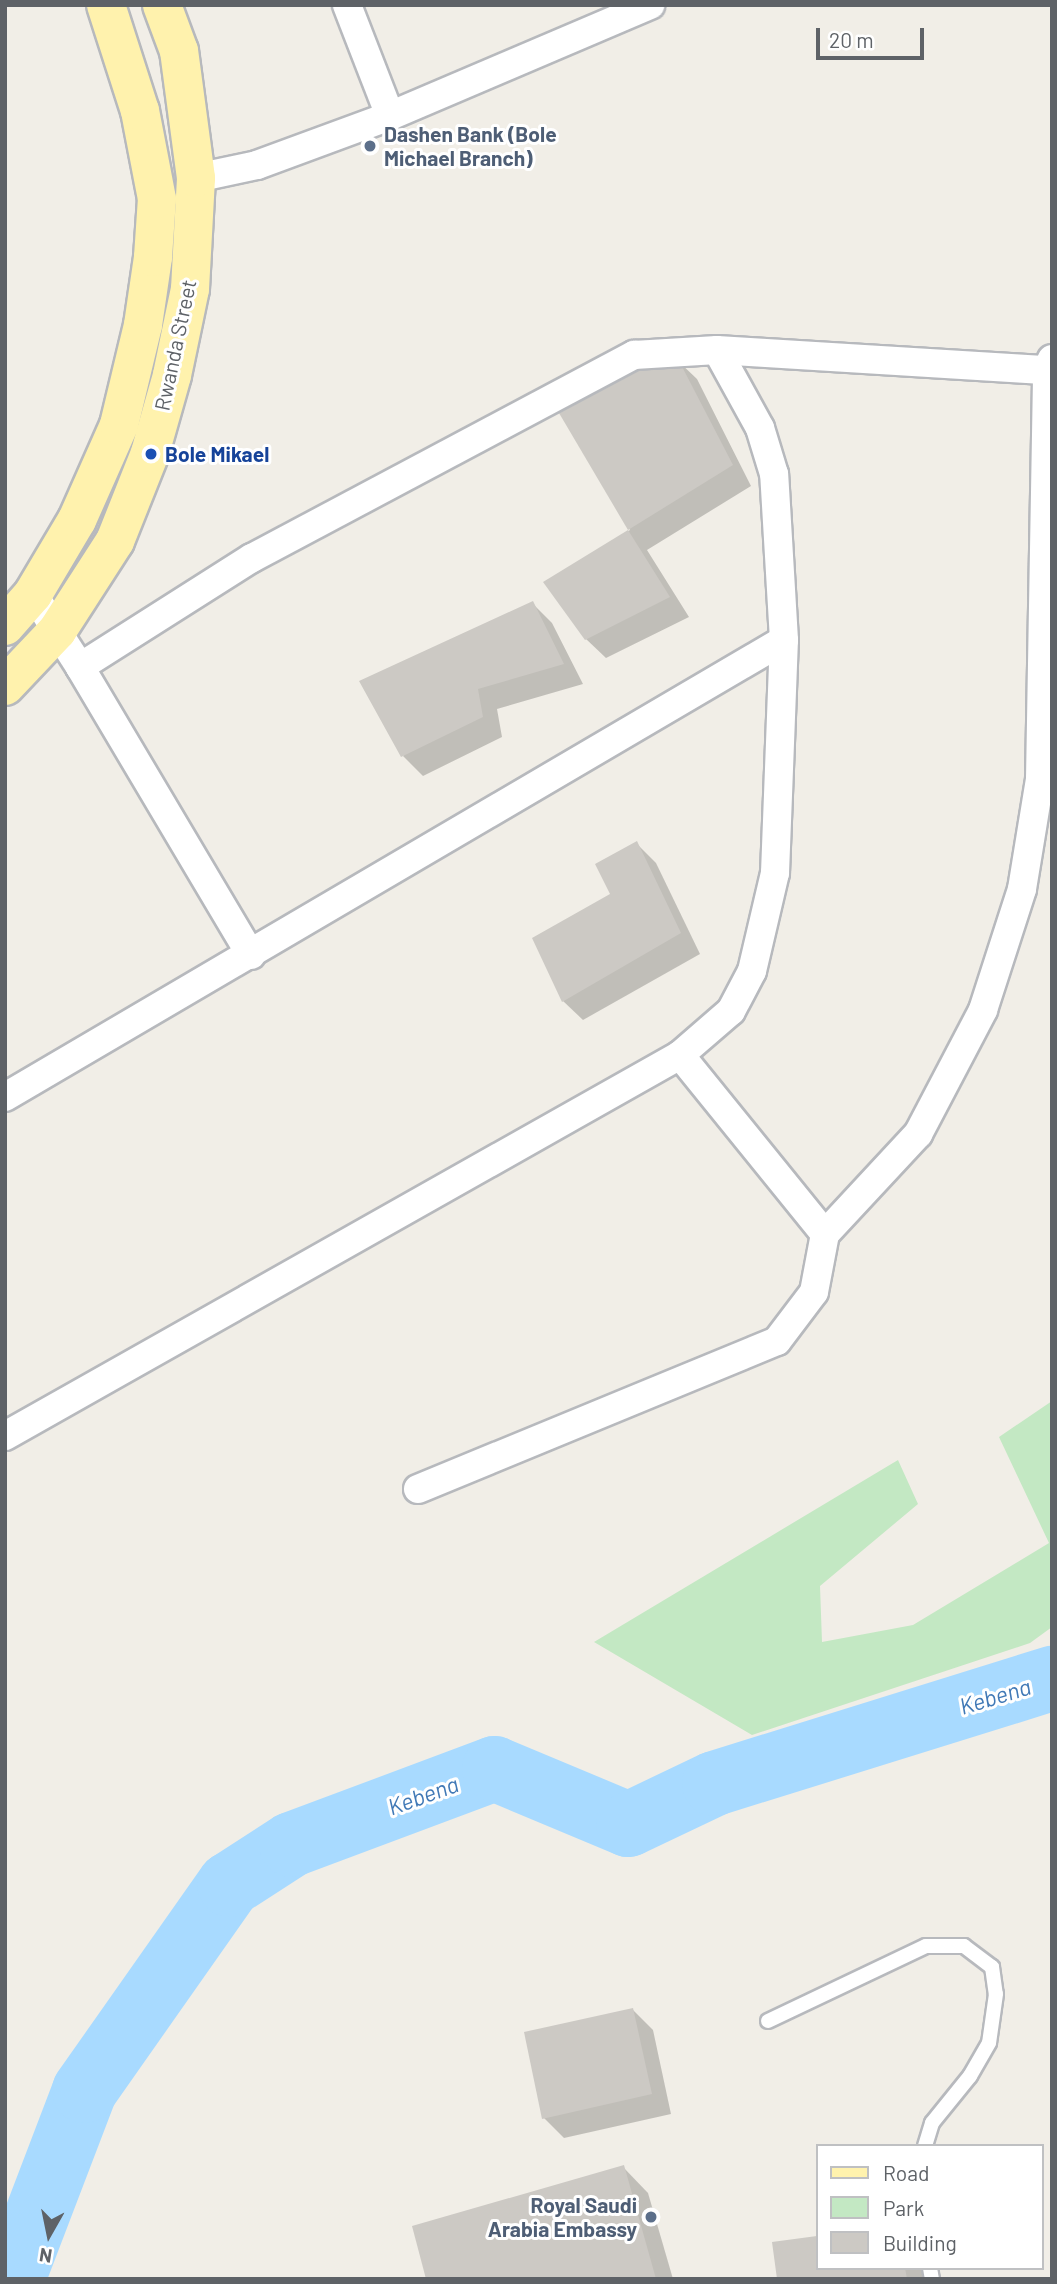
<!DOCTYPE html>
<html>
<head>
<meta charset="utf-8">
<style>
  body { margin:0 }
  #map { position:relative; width:1057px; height:2284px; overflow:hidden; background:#f1eee7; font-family:Barlow,sans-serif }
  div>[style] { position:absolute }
  .green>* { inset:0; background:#c3e8c3 }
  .shadow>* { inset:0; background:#0003 }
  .river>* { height:65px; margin:-32.5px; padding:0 32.5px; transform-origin:32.5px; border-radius:32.5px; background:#a8daff }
  .building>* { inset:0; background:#ccc9c4 }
  .roads { filter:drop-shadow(2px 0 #b7b9bd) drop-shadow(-2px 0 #b7b9bd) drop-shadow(0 2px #b7b9bd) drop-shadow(0 -2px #b7b9bd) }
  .service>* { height:14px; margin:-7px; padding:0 7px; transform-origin:7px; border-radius:7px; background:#fff }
  .minor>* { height:28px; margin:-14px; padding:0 14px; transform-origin:14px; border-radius:14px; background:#fff }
  .primary>* { height:38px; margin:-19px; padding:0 19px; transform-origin:19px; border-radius:19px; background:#fff2ad }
  .dots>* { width:19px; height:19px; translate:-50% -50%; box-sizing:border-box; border:4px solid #fff; border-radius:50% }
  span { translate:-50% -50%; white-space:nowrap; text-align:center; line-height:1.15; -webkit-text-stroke:6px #fff; paint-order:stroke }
  .service-label { font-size:21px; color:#4e5e75; font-weight:700 }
  .left { translate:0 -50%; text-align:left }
  .right { translate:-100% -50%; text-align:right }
  .street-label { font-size:21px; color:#5e6267 }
  .transit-label { font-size:21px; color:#164399; font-weight:700 }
  .water-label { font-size:23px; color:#4179b6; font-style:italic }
  .frame { position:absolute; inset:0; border:7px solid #5e6267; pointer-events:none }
  .legend { position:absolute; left:816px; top:2144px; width:228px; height:126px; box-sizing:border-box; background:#fff; border:2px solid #bfc0c2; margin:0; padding:9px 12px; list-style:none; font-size:21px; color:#5e6267 }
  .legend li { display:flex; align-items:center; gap:14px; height:35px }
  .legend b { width:35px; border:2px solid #bfc0c2 }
  .north { position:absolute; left:14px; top:2200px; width:70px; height:70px; -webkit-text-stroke:5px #fff; paint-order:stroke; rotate:189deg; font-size:19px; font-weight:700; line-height:28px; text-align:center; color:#5e6267 }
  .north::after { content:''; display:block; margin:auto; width:24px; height:32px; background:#5e6267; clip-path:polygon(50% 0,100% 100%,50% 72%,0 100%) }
  .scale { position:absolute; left:816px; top:28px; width:108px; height:32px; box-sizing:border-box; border:4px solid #5e6267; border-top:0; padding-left:9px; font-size:21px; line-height:24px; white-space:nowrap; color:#5e6267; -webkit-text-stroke:5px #fff; paint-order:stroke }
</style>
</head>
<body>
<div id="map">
  <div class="green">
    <i style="clip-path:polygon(1052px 1401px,1052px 1627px,1030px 1643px,752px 1735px,594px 1642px,898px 1460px,918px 1504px,820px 1586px,822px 1642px,913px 1625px,1049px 1543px,999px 1437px)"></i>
  </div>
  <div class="shadow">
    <i style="clip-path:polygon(676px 359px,697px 379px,751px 486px,647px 550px,689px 617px,606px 658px,586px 639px,545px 582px,630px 530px,562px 414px)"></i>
    <i style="clip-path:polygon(532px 603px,552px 623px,583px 684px,497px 709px,502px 737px,423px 776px,403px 756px)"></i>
    <i style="clip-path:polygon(636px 843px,656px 863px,700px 954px,583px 1020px,563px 1001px)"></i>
    <i style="clip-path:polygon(633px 2010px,653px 2030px,671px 2114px,564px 2138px,544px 2118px)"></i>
    <i style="clip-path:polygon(623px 2167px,648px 2193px,673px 2279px,428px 2279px)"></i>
    <i style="clip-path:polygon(817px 2237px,817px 2268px,926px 2268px,928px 2279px,779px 2279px,774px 2244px)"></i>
  </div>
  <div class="river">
    <i style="left:12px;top:2279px;width:202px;rotate:-69.1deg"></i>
    <i style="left:84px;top:2090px;width:252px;rotate:-54.9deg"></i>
    <i style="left:229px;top:1884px;width:74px;rotate:-32.8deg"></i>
    <i style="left:291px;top:1844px;width:217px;rotate:-20.5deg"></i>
    <i style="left:494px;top:1768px;width:145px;rotate:22.7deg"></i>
    <i style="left:628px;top:1824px;width:95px;rotate:-25.5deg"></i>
    <i style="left:714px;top:1783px;width:354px;rotate:-17.3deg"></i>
  </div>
  <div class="building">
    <i style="clip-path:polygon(677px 357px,733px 465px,628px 530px,559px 413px,645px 360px)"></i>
    <i style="clip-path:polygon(628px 530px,670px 597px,585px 640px,543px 582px)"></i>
    <i style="clip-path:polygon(533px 601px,564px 664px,478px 689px,483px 717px,401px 757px,359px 681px)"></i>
    <i style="clip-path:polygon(637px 841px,681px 933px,562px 1002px,532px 938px,610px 894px,595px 864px)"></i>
    <i style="clip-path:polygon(633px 2008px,652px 2094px,542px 2119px,524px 2032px)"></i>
    <i style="clip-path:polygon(624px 2165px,656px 2279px,426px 2279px,412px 2226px)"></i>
    <i style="clip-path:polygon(817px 2236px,817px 2268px,905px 2268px,907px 2279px,777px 2279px,772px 2242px)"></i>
  </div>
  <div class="roads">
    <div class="service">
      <i style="left:768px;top:2021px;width:175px;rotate:-25.4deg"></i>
      <i style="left:926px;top:1946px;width:38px"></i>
      <i style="left:964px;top:1946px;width:35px;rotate:37deg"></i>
      <i style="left:992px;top:1967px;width:27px;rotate:82deg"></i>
      <i style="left:996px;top:1994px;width:49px;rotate:98.1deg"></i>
      <i style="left:989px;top:2043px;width:38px;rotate:120deg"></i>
      <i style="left:970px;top:2076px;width:60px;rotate:129deg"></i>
      <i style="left:932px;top:2123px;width:24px;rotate:107deg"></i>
      <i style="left:930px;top:2268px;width:11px;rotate:80deg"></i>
    </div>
    <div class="minor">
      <i style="left:347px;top:5px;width:119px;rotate:68.8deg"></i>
      <i style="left:196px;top:178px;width:62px;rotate:-12deg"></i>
      <i style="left:257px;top:165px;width:142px;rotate:-20.2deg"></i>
      <i style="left:390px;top:116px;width:283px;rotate:-23.1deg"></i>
      <i style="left:33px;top:594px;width:87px;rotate:57.2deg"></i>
      <i style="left:80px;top:667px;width:335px;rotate:59.3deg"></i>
      <i style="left:80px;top:667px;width:204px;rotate:-32.4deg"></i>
      <i style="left:252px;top:558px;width:433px;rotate:-28deg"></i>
      <i style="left:634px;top:355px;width:83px;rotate:-3.4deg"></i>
      <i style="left:717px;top:350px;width:331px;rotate:3.5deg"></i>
      <i style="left:680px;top:1055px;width:230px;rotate:51deg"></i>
      <i style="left:825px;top:1234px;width:137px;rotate:-47.1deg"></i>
      <i style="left:918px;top:1134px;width:140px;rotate:-62.3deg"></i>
      <i style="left:983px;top:1010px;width:127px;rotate:-72.1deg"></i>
      <i style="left:1022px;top:889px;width:111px;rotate:-80.7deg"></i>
      <i style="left:1040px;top:779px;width:409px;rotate:-89deg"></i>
      <i style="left:1047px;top:370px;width:12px;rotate:-66deg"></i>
      <i style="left:5px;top:1097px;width:903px;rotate:-30.4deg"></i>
      <i style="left:5px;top:1436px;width:775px;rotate:-29.44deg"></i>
      <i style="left:680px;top:1055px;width:67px;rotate:-40.8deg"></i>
      <i style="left:731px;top:1011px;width:45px;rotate:-62.3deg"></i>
      <i style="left:752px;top:971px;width:101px;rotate:-76.8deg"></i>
      <i style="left:775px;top:873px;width:233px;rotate:-87.8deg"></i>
      <i style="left:784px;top:640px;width:166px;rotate:-93.4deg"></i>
      <i style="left:774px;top:474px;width:48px;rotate:-106.9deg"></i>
      <i style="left:760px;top:428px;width:89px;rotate:-118.9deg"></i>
      <i style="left:418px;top:1489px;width:388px;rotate:-22.4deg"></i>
      <i style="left:777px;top:1341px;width:61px;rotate:-52.9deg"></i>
      <i style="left:814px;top:1292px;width:59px;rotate:-79.3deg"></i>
    </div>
    <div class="primary">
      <i style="left:5px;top:626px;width:43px;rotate:-48.8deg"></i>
      <i style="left:33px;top:594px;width:86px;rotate:-59.3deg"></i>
      <i style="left:77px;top:520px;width:104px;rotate:-66.1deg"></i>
      <i style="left:119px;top:425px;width:103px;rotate:-76.5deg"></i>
      <i style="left:143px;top:325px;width:69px;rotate:-81.6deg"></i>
      <i style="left:153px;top:257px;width:58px;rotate:-86.1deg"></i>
      <i style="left:157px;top:199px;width:90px;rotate:-100.9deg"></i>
      <i style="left:140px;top:111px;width:111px;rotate:-107.8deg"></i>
      <i style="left:5px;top:686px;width:76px;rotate:-46.6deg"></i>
      <i style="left:57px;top:631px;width:107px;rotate:-57.2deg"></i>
      <i style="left:115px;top:541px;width:95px;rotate:-68.3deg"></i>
      <i style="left:150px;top:453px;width:81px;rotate:-74.2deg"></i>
      <i style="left:172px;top:375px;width:88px;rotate:-78.2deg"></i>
      <i style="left:190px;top:289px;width:111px;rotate:-86.9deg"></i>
      <i style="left:196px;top:178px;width:128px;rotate:-97.6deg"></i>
      <i style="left:179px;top:51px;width:49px;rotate:-110.3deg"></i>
    </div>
  </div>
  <div class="dots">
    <i style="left:370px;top:146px;background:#5c6f8a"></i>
    <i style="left:151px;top:454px;background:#1a4fb4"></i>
    <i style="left:651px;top:2217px;background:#5c6f8a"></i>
  </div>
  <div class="service-label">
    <span class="left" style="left:384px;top:146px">Dashen Bank (Bole<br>Michael Branch)</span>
    <span class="right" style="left:637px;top:2217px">Royal Saudi<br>Arabia Embassy</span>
  </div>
  <div class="street-label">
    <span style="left:175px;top:345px;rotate:-78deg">Rwanda Street</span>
  </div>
  <div class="transit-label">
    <span class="left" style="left:165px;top:454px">Bole Mikael</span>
  </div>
  <div class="water-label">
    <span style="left:995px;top:1696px;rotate:-17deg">Kebena</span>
    <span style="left:423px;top:1795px;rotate:-20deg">Kebena</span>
  </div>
  <div class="frame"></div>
  <ul class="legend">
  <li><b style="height:9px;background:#fff2ad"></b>Road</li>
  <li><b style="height:19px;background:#c3e8c3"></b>Park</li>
  <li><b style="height:19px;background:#ccc9c4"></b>Building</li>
  </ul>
  <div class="north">N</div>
  <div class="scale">20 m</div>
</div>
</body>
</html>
